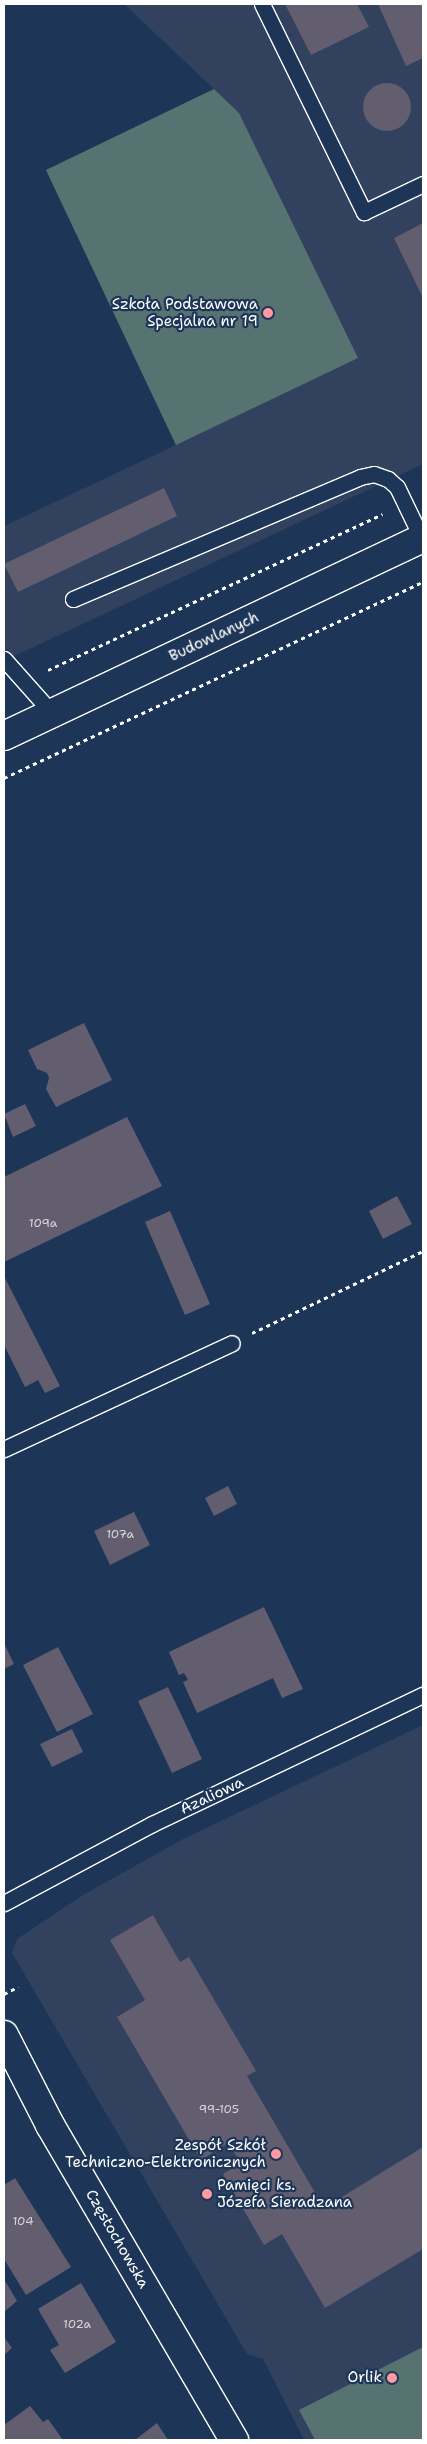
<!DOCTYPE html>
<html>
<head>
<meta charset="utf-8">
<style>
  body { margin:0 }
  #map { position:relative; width:427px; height:2444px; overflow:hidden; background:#1d3557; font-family:"Shantell Sans",sans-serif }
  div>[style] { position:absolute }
  .built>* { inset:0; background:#32415e }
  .green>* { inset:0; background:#567371 }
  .building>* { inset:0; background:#625e70 }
  .round { border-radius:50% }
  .path>* { height:3px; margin-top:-1.5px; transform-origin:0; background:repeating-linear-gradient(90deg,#fff 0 4px,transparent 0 8px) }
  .roads { filter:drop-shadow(1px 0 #fff) drop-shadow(-1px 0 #fff) drop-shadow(0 1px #fff) drop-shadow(0 -1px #fff) }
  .service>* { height:15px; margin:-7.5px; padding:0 7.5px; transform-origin:7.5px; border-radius:7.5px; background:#1d3557 }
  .tertiary>* { height:28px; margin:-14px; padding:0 14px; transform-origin:14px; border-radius:14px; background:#1d3557 }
  .secondary>* { height:28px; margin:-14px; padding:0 14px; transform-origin:14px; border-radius:14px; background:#1d3557 }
  .dots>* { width:14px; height:14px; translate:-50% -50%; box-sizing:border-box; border:2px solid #1d3557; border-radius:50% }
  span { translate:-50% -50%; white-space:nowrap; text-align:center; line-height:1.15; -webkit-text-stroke:4.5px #1d3557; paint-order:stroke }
  .number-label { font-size:12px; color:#d8d7db }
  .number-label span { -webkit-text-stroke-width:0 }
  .poi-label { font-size:15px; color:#fff }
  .right { translate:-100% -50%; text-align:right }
  .left { translate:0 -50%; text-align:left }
  .street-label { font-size:15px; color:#fff }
  .frame { position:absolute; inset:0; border:5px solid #fff; pointer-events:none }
</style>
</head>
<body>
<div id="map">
  <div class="built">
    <i style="clip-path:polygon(124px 4px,423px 4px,423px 464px,4px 661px,4px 526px,176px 445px,46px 170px,214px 89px)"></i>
    <i style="clip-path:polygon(423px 1725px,423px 2440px,304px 2440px,263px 2359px,247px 2354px,12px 1953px,17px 1939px,83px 1895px,183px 1839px)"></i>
  </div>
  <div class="green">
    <i style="clip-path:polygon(214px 89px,239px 113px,358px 358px,176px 445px,46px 170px)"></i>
    <i style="clip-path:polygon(423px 2347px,423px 2440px,315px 2440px,299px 2410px)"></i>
  </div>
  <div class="building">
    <i style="clip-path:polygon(285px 4px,357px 4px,369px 27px,311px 55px)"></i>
    <i style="clip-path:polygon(378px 4px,423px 4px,423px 58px,406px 66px)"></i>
    <i class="round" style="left:363px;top:83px;width:48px;height:48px"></i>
    <i style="clip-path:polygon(423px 223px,423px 298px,394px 238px)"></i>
    <i style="clip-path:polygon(164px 488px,177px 516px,18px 592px,4px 564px)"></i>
    <i style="clip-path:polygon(84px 1023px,112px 1080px,56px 1107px,46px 1089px,49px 1078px,47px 1073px,37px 1069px,28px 1050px)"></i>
    <i style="clip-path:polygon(25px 1104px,36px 1126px,13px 1137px,4px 1114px)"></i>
    <i style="clip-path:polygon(127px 1117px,162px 1186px,4px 1262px,4px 1177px)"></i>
    <i style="clip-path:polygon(397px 1196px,412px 1224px,383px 1239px,369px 1211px)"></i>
    <i style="clip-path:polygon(170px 1211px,210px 1304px,185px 1315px,145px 1222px)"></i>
    <i style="clip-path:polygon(4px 1276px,60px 1386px,45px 1393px,38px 1380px,25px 1387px,4px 1345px)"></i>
    <i style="clip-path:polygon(228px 1486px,237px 1504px,214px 1516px,205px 1498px)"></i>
    <i style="clip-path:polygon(134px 1512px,150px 1545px,110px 1565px,94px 1531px)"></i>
    <i style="clip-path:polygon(264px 1607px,303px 1689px,282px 1698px,273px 1678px,197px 1713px,183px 1682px,188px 1680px,184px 1673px,179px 1675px,169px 1652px)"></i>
    <i style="clip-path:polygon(4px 1643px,14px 1664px,4px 1669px)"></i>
    <i style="clip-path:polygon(58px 1647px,93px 1714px,57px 1732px,23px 1665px)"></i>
    <i style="clip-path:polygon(168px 1687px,202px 1759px,172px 1773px,138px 1701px)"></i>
    <i style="clip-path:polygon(72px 1729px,83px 1752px,52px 1767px,40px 1744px)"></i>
    <i style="clip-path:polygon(153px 1915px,180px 1962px,189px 1957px,256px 2071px,247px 2076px,324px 2208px,423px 2147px,423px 2249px,325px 2308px,282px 2234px,264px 2245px,223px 2174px,241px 2163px,228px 2143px,201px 2160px,117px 2017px,145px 2000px,110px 1940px)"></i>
    <i style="clip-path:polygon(15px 2178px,71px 2267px,26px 2295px,4px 2259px,4px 2185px)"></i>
    <i style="clip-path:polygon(4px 2279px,17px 2301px,4px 2312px)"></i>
    <i style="clip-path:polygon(81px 2283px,116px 2342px,65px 2373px,50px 2350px,59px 2345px,38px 2309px)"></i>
    <i style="clip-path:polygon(4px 2337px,12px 2348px,4px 2355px)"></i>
    <i style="clip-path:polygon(30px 2406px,43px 2422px,48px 2419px,63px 2440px,4px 2440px,4px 2425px)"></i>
    <i style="clip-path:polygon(157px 2423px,168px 2440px,135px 2440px)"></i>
  </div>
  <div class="path">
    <i style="left:48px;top:670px;width:369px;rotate:-25deg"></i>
    <i style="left:4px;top:778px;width:463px;rotate:-25.1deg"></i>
    <i style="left:252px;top:1333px;width:190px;rotate:-25.6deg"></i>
    <i style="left:4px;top:1994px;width:16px;rotate:-27deg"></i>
  </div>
  <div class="roads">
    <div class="service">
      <i style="left:262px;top:4px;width:232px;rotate:63.9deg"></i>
      <i style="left:364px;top:212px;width:65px;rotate:-25.4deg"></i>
      <i style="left:73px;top:599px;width:312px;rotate:-23deg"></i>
      <i style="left:360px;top:477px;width:14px;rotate:-12deg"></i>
      <i style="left:374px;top:474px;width:15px;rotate:20deg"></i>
      <i style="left:388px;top:479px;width:12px;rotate:42deg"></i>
      <i style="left:397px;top:487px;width:58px;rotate:64.3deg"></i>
      <i style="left:4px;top:659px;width:72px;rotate:48.4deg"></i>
      <i style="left:4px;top:1449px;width:251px;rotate:-24.9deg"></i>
      <i style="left:4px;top:1903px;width:168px;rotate:-28.1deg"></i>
      <i style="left:152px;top:1824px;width:300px;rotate:-25.5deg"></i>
    </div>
    <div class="tertiary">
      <i style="left:4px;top:736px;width:463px;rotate:-25.3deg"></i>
    </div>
    <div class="secondary">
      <i style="left:4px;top:2035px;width:101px;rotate:62.9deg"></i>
      <i style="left:50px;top:2125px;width:365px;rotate:59.7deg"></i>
    </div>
  </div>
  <div class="dots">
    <i style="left:268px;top:313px;background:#ff9aa2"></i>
    <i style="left:276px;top:2154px;background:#ff9aa2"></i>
    <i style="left:207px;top:2194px;background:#ff9aa2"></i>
    <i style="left:392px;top:2378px;background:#ff9aa2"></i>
  </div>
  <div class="number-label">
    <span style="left:43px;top:1224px">109a</span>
    <span style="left:120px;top:1535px">107a</span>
    <span style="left:219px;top:2110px">99-105</span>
    <span style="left:23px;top:2222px">104</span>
    <span style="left:77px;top:2325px">102a</span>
  </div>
  <div class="poi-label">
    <span class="right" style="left:258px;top:313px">Szkoła Podstawowa<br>Specjalna nr 19</span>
    <span class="right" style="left:266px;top:2154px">Zespół Szkół<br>Techniczno-Elektronicznych</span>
    <span class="left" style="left:217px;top:2194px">Pamięci ks.<br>Józefa Sieradzana</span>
    <span class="right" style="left:382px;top:2378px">Orlik</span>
  </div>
  <div class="street-label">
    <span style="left:214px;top:637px;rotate:-25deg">Budowlanych</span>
    <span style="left:212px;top:1796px;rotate:-25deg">Azaliowa</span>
    <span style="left:117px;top:2239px;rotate:60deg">Częstochowska</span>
  </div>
  <div class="frame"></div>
</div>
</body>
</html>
